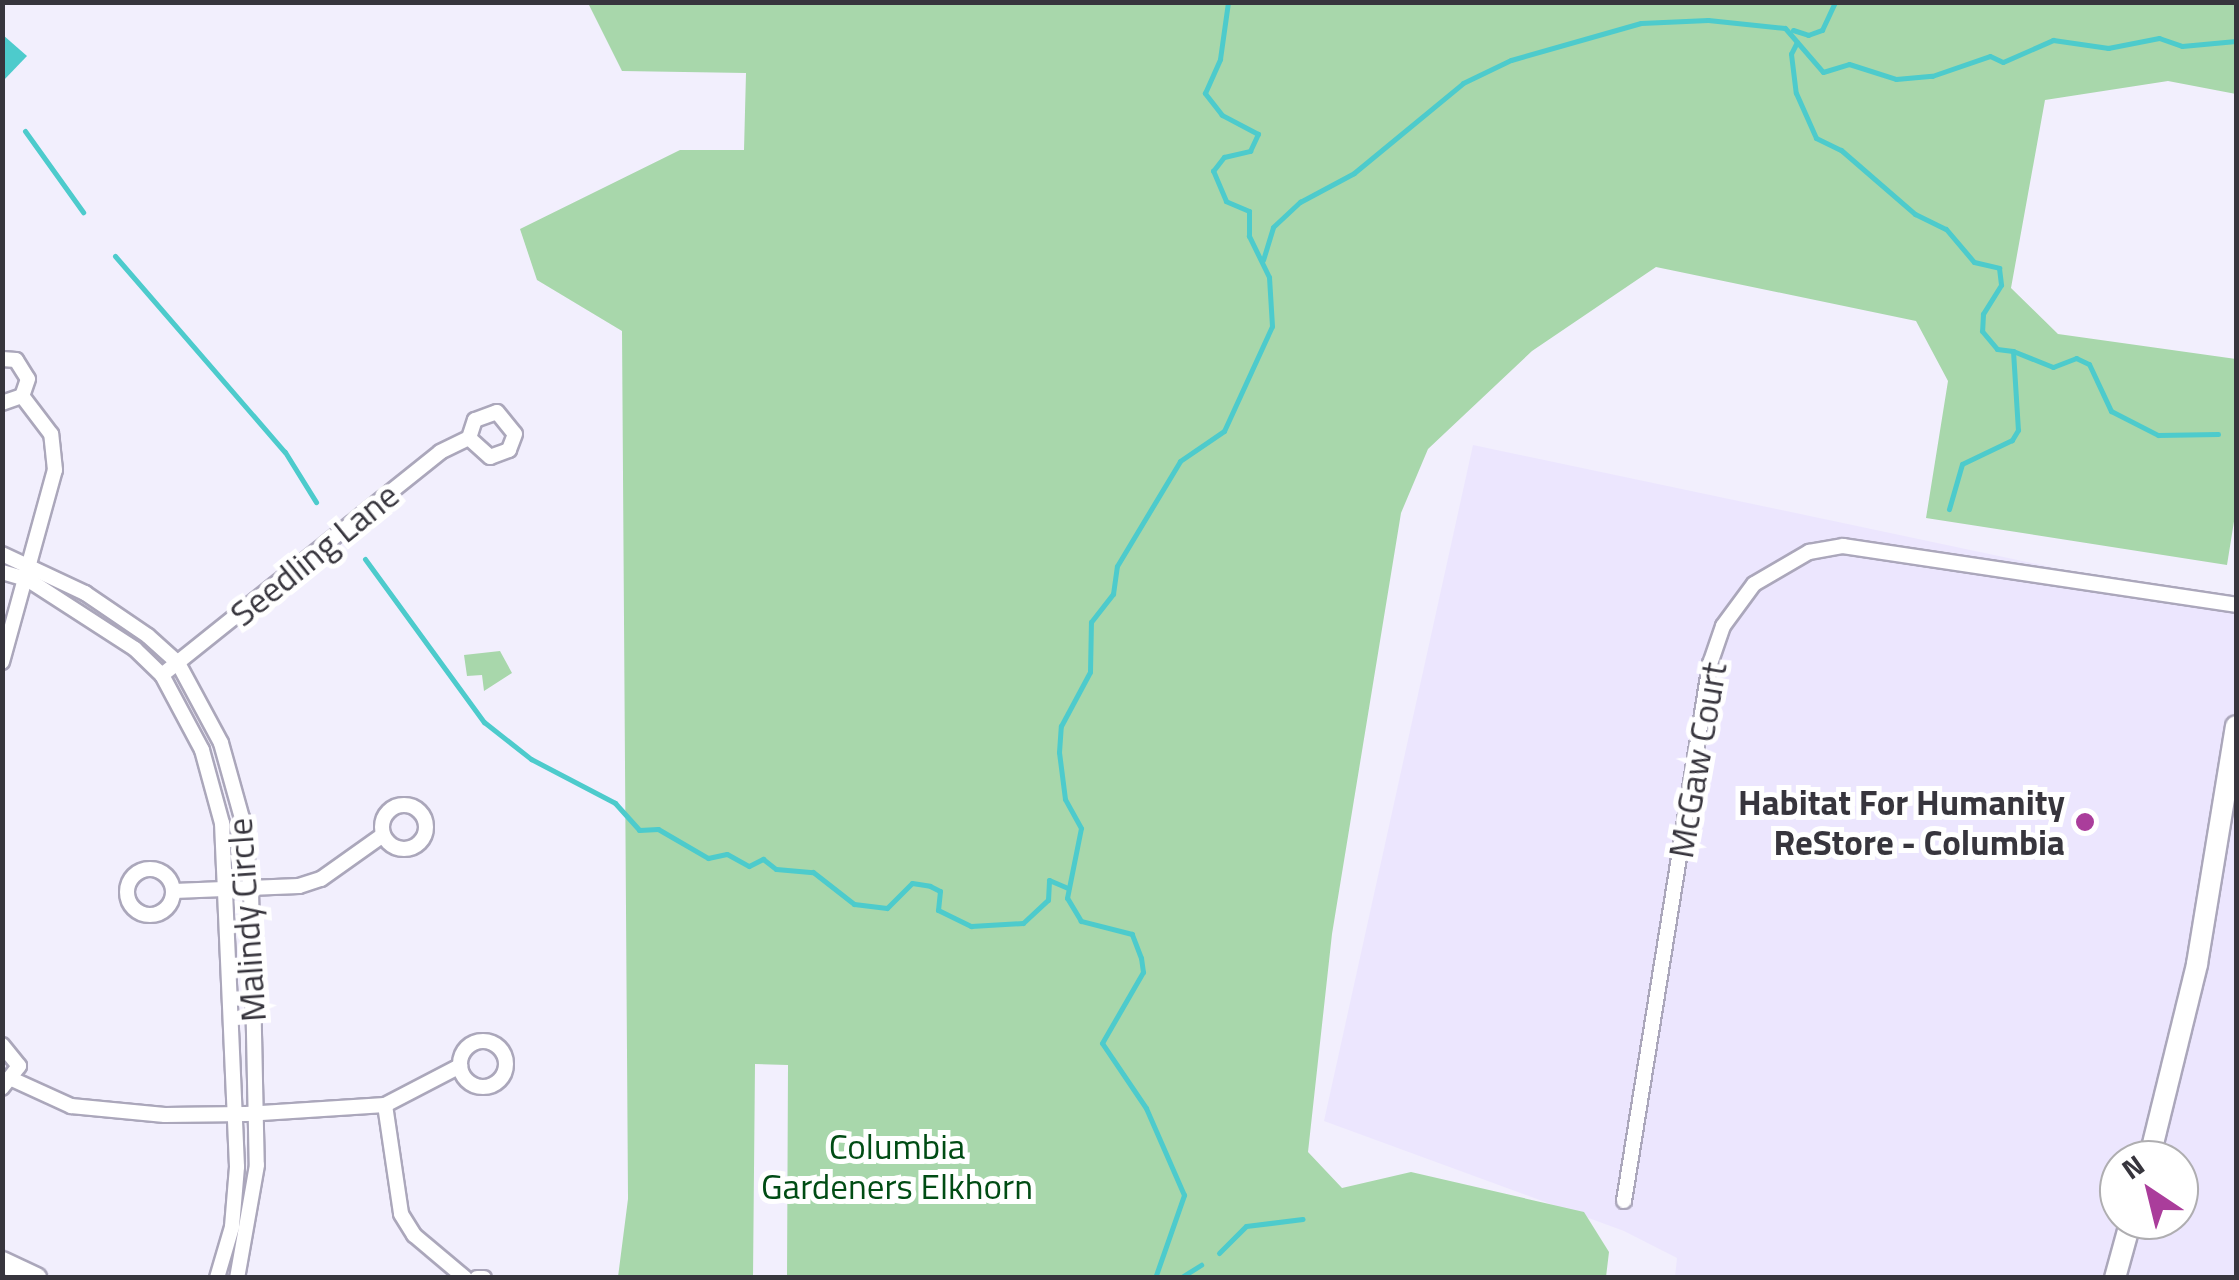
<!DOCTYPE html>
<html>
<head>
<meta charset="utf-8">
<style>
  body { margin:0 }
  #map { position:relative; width:2239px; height:1280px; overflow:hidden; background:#f2effd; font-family:"Titillium Web",sans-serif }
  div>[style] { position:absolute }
  .built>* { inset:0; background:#ece6fe }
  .green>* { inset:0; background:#a8d7ab }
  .water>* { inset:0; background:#4dcbcc }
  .stream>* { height:5px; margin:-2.5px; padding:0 2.5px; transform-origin:2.5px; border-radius:2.5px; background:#4dcbcc }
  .roads { filter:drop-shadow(2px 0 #aba7bb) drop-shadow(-2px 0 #aba7bb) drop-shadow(0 2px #aba7bb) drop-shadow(0 -2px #aba7bb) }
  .street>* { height:14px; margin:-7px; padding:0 7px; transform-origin:7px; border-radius:7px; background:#fff }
  .street>.ring { margin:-7px; padding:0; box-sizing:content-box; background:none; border:14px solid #fff; border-radius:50% }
  .secondary>* { height:20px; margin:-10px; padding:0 10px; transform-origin:10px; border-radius:10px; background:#fff }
  .dots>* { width:28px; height:28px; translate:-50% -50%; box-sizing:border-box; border:5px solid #fff; border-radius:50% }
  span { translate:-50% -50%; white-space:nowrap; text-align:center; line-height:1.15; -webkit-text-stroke:10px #fff; paint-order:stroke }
  .street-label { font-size:35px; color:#37353d }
  .poi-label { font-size:35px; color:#37353d; font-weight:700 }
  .right { translate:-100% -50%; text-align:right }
  .park-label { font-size:35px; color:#004c14 }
  .frame { position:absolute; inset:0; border:5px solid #37353d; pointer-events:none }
  .north { position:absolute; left:2099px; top:1140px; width:100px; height:100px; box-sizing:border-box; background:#fff; border:2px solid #afaeb1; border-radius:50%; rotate:325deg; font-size:28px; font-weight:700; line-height:40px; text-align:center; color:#37353d }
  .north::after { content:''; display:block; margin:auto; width:35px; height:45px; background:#aa3d9b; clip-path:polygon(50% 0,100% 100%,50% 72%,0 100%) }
</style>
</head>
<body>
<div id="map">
  <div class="built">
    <i style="clip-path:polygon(evenodd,1473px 445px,2236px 606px,2236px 1277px,1675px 1277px,1677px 1258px,1624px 1231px,1324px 1121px,1473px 445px,2119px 1160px,2179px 1160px,2179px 1220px,2119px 1220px,2119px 1160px)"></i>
  </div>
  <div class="green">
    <i style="clip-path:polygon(588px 3px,2236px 3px,2236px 94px,2168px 81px,2045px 100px,2011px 288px,2058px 334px,2236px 359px,2236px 509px,2227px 565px,1926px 518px,1948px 381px,1916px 321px,1656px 267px,1532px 351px,1428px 449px,1401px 513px,1332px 934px,1308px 1152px,1342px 1188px,1411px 1172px,1584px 1212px,1609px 1252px,1606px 1277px,787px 1277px,788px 1065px,755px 1064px,753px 1277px,618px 1277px,628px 1199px,622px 331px,537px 280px,520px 229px,680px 150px,744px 150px,746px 73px,622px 71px)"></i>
    <i style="clip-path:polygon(500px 651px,512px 673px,484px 691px,482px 675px,467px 676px,464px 655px)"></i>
  </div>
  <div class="water">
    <i style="clip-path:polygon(3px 35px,27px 56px,3px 81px)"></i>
  </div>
  <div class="stream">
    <i style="left:1793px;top:30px;width:16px;rotate:18deg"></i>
    <i style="left:1808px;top:35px;width:15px;rotate:-20deg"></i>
    <i style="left:1822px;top:30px;width:31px;rotate:-65deg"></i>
    <i style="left:1797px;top:42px;width:13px;rotate:117deg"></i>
    <i style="left:1791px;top:54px;width:39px;rotate:83deg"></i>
    <i style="left:1796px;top:93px;width:49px;rotate:66deg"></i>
    <i style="left:1816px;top:138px;width:28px;rotate:26deg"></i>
    <i style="left:1841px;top:150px;width:98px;rotate:40.9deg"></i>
    <i style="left:1915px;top:214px;width:34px;rotate:26deg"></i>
    <i style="left:1946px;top:229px;width:43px;rotate:49.7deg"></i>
    <i style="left:1974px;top:262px;width:26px;rotate:13deg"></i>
    <i style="left:1999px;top:268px;width:17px;rotate:83deg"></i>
    <i style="left:2001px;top:285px;width:34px;rotate:122deg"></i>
    <i style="left:1983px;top:314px;width:17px;rotate:93deg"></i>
    <i style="left:1982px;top:331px;width:23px;rotate:50deg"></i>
    <i style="left:1997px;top:349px;width:16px;rotate:7deg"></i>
    <i style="left:2013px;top:351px;width:79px;rotate:86.4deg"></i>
    <i style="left:2018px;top:430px;width:12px;rotate:121deg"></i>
    <i style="left:2012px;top:440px;width:55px;rotate:154.4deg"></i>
    <i style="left:1962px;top:464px;width:47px;rotate:106.1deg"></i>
    <i style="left:25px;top:131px;width:100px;rotate:54.4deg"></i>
    <i style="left:115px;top:256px;width:259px;rotate:49.1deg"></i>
    <i style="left:285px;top:452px;width:59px;rotate:58.2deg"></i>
    <i style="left:1263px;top:260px;width:34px;rotate:-73deg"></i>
    <i style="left:1273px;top:227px;width:37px;rotate:-43deg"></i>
    <i style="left:1300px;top:202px;width:61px;rotate:-28.2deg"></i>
    <i style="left:1354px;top:173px;width:141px;rotate:-39.5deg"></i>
    <i style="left:1463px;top:83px;width:53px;rotate:-25.6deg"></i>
    <i style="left:1511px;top:60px;width:135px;rotate:-15.9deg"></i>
    <i style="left:1641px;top:23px;width:67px;rotate:-2.6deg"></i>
    <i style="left:1708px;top:20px;width:77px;rotate:5.9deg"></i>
    <i style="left:1785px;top:28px;width:58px;rotate:49.2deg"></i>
    <i style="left:1823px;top:72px;width:27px;rotate:-17deg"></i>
    <i style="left:1849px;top:64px;width:49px;rotate:17.7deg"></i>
    <i style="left:1896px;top:79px;width:36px;rotate:-5deg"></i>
    <i style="left:1932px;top:76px;width:61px;rotate:-19deg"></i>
    <i style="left:1990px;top:56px;width:14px;rotate:25deg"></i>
    <i style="left:2003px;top:62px;width:55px;rotate:-23.7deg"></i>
    <i style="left:2053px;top:40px;width:56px;rotate:8.3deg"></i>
    <i style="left:2108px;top:48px;width:52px;rotate:-11.1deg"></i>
    <i style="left:2159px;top:38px;width:24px;rotate:19deg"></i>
    <i style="left:2182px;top:46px;width:54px;rotate:-5.3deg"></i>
    <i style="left:2013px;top:351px;width:43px;rotate:21.8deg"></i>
    <i style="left:2053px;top:367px;width:25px;rotate:-21deg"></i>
    <i style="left:2076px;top:358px;width:14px;rotate:25deg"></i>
    <i style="left:2089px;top:364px;width:52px;rotate:64.9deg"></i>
    <i style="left:2111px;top:411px;width:53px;rotate:27.1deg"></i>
    <i style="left:2158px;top:435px;width:60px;rotate:-1deg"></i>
    <i style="left:365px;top:559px;width:202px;rotate:53.9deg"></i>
    <i style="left:484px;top:722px;width:60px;rotate:38.2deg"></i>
    <i style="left:531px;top:759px;width:95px;rotate:27.6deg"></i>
    <i style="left:615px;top:803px;width:36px;rotate:48deg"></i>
    <i style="left:639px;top:830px;width:19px;rotate:-3deg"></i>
    <i style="left:658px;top:829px;width:58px;rotate:30.1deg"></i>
    <i style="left:708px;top:858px;width:19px;rotate:-12deg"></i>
    <i style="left:727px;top:854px;width:25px;rotate:29deg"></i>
    <i style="left:749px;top:866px;width:16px;rotate:-27deg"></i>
    <i style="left:763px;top:859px;width:16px;rotate:38deg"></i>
    <i style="left:776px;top:869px;width:37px;rotate:5deg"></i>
    <i style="left:813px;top:872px;width:52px;rotate:38deg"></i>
    <i style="left:854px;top:904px;width:33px;rotate:7deg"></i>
    <i style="left:887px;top:908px;width:35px;rotate:-45deg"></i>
    <i style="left:912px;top:883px;width:18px;rotate:9deg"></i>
    <i style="left:930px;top:886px;width:11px;rotate:27deg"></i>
    <i style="left:940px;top:891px;width:19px;rotate:96deg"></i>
    <i style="left:938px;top:910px;width:37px;rotate:26deg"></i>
    <i style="left:971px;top:926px;width:52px;rotate:-3.3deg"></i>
    <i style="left:1023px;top:923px;width:34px;rotate:-43deg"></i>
    <i style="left:1048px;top:900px;width:20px;rotate:-87deg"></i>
    <i style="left:1049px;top:880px;width:21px;rotate:23deg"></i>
    <i style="left:1219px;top:1253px;width:38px;rotate:-45deg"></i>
    <i style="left:1246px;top:1226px;width:57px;rotate:-7deg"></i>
    <i style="left:1155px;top:1278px;width:88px;rotate:-70.7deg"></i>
    <i style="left:1184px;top:1195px;width:95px;rotate:-113.6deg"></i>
    <i style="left:1146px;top:1108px;width:78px;rotate:-124.1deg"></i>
    <i style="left:1102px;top:1043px;width:82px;rotate:-60deg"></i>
    <i style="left:1143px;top:972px;width:14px;rotate:-98deg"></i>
    <i style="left:1141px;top:958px;width:26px;rotate:-111deg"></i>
    <i style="left:1132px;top:934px;width:53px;rotate:-165.7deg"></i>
    <i style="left:1081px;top:921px;width:27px;rotate:-121deg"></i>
    <i style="left:1067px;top:898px;width:71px;rotate:-78.7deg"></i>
    <i style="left:1081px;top:828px;width:33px;rotate:-119deg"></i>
    <i style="left:1065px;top:799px;width:47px;rotate:-97.3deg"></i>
    <i style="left:1059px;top:752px;width:26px;rotate:-86deg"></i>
    <i style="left:1061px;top:726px;width:61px;rotate:-61.8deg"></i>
    <i style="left:1090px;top:672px;width:50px;rotate:-88.9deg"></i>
    <i style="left:1091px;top:622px;width:36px;rotate:-52deg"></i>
    <i style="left:1113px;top:594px;width:28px;rotate:-82deg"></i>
    <i style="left:1117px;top:566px;width:122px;rotate:-59deg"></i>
    <i style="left:1180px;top:461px;width:53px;rotate:-34.3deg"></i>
    <i style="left:1224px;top:431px;width:115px;rotate:-65.4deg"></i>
    <i style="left:1272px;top:326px;width:49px;rotate:-93.5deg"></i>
    <i style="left:1269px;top:277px;width:46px;rotate:-116deg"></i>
    <i style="left:1249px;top:236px;width:25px;rotate:-90deg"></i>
    <i style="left:1249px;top:211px;width:25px;rotate:-157deg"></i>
    <i style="left:1226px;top:201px;width:33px;rotate:-113deg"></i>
    <i style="left:1213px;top:171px;width:18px;rotate:-52deg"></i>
    <i style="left:1224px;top:157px;width:27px;rotate:-13deg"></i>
    <i style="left:1250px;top:151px;width:19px;rotate:-65deg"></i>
    <i style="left:1258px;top:134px;width:41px;rotate:-152.2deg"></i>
    <i style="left:1222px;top:115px;width:28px;rotate:-128deg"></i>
    <i style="left:1205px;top:93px;width:37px;rotate:-66deg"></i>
    <i style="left:1220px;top:59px;width:58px;rotate:-82deg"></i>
    <i style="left:1180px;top:1278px;width:25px;rotate:-32deg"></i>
  </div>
  <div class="roads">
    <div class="street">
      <i style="left:2px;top:359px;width:14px;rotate:4deg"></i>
      <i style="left:16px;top:360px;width:22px;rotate:58deg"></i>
      <i style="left:28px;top:379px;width:18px;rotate:109deg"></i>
      <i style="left:22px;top:396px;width:21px;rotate:161deg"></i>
      <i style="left:2px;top:554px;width:92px;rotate:25.2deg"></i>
      <i style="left:85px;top:593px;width:76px;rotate:34.3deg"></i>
      <i style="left:148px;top:636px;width:40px;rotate:42deg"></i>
      <i style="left:178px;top:663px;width:91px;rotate:61.7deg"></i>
      <i style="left:221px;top:743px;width:78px;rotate:74.4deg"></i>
      <i style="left:242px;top:818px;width:73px;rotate:82.9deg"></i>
      <i style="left:251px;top:890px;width:275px;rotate:88.8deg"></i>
      <i style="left:257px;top:1165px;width:115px;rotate:100deg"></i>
      <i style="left:2px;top:572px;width:26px;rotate:16deg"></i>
      <i style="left:27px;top:579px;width:129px;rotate:32.9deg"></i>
      <i style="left:135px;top:649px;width:37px;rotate:44deg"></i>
      <i style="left:162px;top:675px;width:85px;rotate:61.9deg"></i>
      <i style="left:202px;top:750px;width:76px;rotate:74.7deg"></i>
      <i style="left:222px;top:823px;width:344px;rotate:87.5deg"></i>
      <i style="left:237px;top:1167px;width:60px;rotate:94.8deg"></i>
      <i style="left:232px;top:1227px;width:53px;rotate:106.4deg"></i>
      <i style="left:2px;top:662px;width:199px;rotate:-74.6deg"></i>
      <i style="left:55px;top:470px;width:36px;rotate:-96deg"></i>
      <i style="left:51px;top:434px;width:48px;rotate:-127.3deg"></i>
      <i style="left:162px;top:675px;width:356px;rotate:-38.7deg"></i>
      <i style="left:440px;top:452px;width:32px;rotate:-26deg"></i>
      <i style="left:469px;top:438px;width:19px;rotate:-72deg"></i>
      <i style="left:475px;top:420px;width:23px;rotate:-20deg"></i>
      <i style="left:497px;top:412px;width:28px;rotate:51deg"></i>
      <i style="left:515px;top:434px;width:17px;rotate:111deg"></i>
      <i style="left:509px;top:450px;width:20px;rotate:160deg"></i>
      <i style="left:490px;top:457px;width:28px;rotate:-138deg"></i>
      <i class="ring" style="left:382px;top:805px;width:30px;height:30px"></i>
      <i class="ring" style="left:127px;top:869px;width:32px;height:32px"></i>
      <i style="left:174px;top:891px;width:125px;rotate:-2.3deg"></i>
      <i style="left:299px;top:886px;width:23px;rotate:-18deg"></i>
      <i style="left:321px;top:879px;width:76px;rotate:-35.4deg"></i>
      <i class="ring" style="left:460px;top:1041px;width:32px;height:32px"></i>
      <i style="left:2px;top:1045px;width:27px;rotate:51deg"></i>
      <i style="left:19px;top:1066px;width:28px;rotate:128deg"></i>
      <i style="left:14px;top:1080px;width:63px;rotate:24.5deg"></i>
      <i style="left:71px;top:1106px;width:94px;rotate:5.5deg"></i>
      <i style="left:165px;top:1115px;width:81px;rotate:-0.7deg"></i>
      <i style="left:246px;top:1114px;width:139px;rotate:-3.7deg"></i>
      <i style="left:385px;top:1105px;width:85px;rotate:-27.5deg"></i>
      <i style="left:385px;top:1105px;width:110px;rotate:81.6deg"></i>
      <i style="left:401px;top:1214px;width:25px;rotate:58deg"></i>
      <i style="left:414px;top:1235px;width:67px;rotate:40.1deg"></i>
      <i style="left:1624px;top:1201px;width:544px;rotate:-80.9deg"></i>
      <i style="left:1710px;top:664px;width:40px;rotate:-71.1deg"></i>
      <i style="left:1723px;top:626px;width:52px;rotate:-53.6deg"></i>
      <i style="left:1754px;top:584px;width:64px;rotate:-30.2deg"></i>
      <i style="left:1809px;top:552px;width:35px;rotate:-10deg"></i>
      <i style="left:1843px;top:546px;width:397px;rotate:8.5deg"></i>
      <i style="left:477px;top:1278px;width:7px"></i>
    </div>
    <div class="secondary">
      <i style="left:2149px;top:1160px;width:202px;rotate:-76.2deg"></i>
      <i style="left:2197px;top:964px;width:241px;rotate:-80.7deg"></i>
      <i style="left:2px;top:1262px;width:38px;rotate:25deg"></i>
      <i style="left:2115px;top:1278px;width:60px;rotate:-74.6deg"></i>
    </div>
  </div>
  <div class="dots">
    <i style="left:2085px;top:822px;background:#aa3d9b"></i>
  </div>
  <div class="street-label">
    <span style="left:314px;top:554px;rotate:-39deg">Seedling Lane</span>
    <span style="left:1697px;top:760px;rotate:-80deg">McGaw Court</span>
    <span style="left:246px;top:920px;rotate:-94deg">Malindy Circle</span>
  </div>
  <div class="poi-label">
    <span class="right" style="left:2065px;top:822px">Habitat For Humanity<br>ReStore - Columbia</span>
  </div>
  <div class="park-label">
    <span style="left:897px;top:1166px">Columbia<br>Gardeners Elkhorn</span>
  </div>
  <div class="frame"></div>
  <div class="north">N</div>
</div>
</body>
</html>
